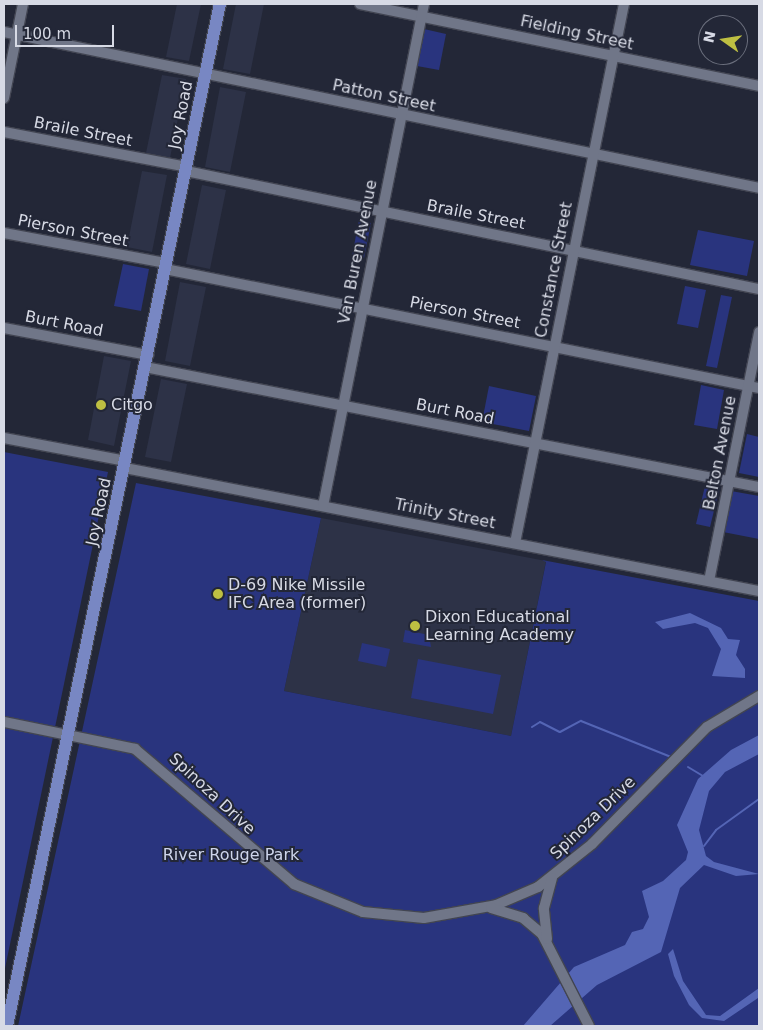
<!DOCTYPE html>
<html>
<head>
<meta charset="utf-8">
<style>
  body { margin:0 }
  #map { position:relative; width:763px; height:1030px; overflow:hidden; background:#232737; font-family:"DejaVu Sans",sans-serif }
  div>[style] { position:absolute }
  .built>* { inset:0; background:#2d3247 }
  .green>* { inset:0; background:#29347e }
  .water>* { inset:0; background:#5465b5 }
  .stream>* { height:2px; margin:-1px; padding:0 1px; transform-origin:1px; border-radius:1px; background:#5465b5 }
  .roads { filter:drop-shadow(1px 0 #424552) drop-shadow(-1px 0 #424552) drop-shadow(0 1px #424552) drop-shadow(0 -1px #424552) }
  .minor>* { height:10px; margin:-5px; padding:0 5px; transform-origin:5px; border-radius:5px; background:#707688 }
  .major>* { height:12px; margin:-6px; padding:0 6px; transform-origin:6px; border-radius:6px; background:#7887c3 }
  .dots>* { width:14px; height:14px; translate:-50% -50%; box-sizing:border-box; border:2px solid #232737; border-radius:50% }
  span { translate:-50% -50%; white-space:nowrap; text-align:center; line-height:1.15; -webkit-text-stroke:4px #232737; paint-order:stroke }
  .street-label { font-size:16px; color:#d7dae5 }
  .poi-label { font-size:16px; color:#d7dae5 }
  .left { translate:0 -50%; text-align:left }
  .park-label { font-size:16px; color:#ced5eb }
  .frame { position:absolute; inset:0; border:5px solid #d7dae5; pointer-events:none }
  .north { position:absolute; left:698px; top:15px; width:50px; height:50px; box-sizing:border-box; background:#232737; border:1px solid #6b6f7d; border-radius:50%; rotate:283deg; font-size:14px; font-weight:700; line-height:20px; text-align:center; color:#d7dae5 }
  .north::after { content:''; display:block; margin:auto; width:18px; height:22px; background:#bebf42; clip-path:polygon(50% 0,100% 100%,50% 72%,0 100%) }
  .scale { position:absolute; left:15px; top:25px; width:99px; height:22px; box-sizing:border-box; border:2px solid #d7dae5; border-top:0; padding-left:6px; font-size:15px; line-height:18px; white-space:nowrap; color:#d7dae5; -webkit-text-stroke:4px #232737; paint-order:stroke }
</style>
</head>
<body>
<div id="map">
  <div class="built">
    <i style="clip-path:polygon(177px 4px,201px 4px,189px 61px,166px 57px)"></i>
    <i style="clip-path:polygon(236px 4px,264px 4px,250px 74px,223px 69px)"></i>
    <i style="clip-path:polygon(162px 75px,186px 79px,170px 158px,146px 153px)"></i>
    <i style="clip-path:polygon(220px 87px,246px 92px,230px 172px,205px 167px)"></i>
    <i style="clip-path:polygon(142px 171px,167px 175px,152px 252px,127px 247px)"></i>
    <i style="clip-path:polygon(202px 185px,226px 190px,210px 269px,186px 264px)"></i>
    <i style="clip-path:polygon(180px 282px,206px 287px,190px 366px,165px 361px)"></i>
    <i style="clip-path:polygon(104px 356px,131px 361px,114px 446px,88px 440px)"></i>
    <i style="clip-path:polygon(161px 379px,187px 384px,171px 462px,145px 457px)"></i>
    <i style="clip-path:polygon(321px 518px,546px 561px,511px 736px,284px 691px)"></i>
  </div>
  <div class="green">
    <i style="clip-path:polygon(424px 29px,446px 34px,439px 70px,417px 66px)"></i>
    <i style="clip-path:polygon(359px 220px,371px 223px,364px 258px,352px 256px)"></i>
    <i style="clip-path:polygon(698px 230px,754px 241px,747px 276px,690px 265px)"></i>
    <i style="clip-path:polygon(123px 264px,149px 269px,141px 311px,114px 306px)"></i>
    <i style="clip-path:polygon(685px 286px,706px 290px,698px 328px,677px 324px)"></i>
    <i style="clip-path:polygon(721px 295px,732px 297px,717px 368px,706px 366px)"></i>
    <i style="clip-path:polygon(701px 385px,724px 390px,717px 429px,694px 425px)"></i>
    <i style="clip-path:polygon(489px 386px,536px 396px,529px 431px,482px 422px)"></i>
    <i style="clip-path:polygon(747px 434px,759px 437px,759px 477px,739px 473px)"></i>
    <i style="clip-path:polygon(4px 452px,108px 472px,4px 973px)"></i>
    <i style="clip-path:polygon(136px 483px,321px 518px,284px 691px,511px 736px,546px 562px,542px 560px,759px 601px,759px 1026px,18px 1026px)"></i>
    <i style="clip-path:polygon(705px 486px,719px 490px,710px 527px,696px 524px)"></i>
    <i style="clip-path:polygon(731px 491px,759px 496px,759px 539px,723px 532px)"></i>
    <i style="clip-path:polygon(405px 630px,429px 635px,431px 647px,403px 642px)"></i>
    <i style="clip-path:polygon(362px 643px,390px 649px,386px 667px,358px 661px)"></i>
    <i style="clip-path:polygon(418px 659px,501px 675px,493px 714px,411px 698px)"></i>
  </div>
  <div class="water">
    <i style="clip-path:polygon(690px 613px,721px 628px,728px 639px,740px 640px,736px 655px,745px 669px,745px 678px,712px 676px,721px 649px,708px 628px,695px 623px,663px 629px,655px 622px)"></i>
    <i style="clip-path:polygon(759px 735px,759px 754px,725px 772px,709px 791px,699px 830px,706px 856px,714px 862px,759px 874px,736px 876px,704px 865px,680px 888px,661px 952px,597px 985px,550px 1026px,523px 1026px,574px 967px,625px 945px,632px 932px,643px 929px,649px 917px,642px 891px,663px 881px,686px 860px,688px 852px,677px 825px,698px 779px,731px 750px)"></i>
    <i style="clip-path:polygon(673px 949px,683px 981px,706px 1015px,720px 1016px,759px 988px,758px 998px,724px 1021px,702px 1018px,689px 1005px,674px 976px,668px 954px)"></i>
  </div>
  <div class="stream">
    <i style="left:532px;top:727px;width:9px;rotate:-32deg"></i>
    <i style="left:540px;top:722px;width:22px;rotate:27deg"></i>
    <i style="left:560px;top:732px;width:24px;rotate:-28deg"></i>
    <i style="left:581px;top:721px;width:97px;rotate:21.8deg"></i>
    <i style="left:688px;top:767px;width:17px;rotate:31deg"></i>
    <i style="left:704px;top:846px;width:20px;rotate:-53deg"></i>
    <i style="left:716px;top:830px;width:53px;rotate:-35.8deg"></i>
  </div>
  <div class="roads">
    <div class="minor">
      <i style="left:360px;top:4px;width:407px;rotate:11.6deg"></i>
      <i style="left:4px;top:32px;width:771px;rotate:11.67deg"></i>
      <i style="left:4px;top:98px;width:96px;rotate:-78.6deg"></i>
      <i style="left:4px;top:132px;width:186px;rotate:10.8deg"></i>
      <i style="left:186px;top:171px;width:585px;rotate:11.64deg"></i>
      <i style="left:4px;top:233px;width:165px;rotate:10.5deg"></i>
      <i style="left:165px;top:269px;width:606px;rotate:11.33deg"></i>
      <i style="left:4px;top:328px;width:147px;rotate:10.6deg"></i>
      <i style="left:145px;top:367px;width:626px;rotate:11.06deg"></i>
      <i style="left:4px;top:438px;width:124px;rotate:10.7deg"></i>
      <i style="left:125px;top:468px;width:646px;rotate:10.98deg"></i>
      <i style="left:323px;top:506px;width:512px;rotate:-78.62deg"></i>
      <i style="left:515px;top:543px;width:550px;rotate:-78.57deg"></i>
      <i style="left:709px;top:581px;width:254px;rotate:-78.6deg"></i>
      <i style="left:4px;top:722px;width:134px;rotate:11.6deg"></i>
      <i style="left:135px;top:749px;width:209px;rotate:40.3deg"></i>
      <i style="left:294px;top:884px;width:74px;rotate:22.1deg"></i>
      <i style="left:363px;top:912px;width:61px;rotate:5.6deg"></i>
      <i style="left:424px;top:918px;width:73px;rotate:-10.2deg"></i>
      <i style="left:496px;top:905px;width:46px;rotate:-23.2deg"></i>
      <i style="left:538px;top:887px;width:69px;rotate:-38.5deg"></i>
      <i style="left:592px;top:844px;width:164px;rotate:-45.5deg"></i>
      <i style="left:707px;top:727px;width:61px;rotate:-30.8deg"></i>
      <i style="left:491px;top:908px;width:34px;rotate:17deg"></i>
      <i style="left:523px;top:918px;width:25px;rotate:40deg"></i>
      <i style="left:542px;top:934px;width:103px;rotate:62.9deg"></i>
      <i style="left:547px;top:939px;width:31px;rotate:-96deg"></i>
      <i style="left:544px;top:908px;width:31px;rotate:-75deg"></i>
    </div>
    <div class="major">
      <i style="left:7px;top:1026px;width:1044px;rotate:-78.23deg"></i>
    </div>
  </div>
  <div class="dots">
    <i style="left:101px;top:405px;background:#bebf42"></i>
    <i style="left:218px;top:594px;background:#bebf42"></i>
    <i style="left:415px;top:626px;background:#bebf42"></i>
  </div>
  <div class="street-label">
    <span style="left:577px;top:33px;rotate:12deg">Fielding Street</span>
    <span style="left:384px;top:96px;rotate:12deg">Patton Street</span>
    <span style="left:181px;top:115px;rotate:-79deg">Joy Road</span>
    <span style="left:83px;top:132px;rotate:11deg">Braile Street</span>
    <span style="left:476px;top:215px;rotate:11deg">Braile Street</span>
    <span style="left:73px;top:231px;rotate:11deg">Pierson Street</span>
    <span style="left:358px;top:252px;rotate:-79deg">Van Buren Avenue</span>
    <span style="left:554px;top:270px;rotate:-79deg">Constance Street</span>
    <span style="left:465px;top:313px;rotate:11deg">Pierson Street</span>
    <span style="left:64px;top:324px;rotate:11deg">Burt Road</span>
    <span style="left:455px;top:412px;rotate:11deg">Burt Road</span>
    <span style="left:720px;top:453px;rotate:-79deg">Belton Avenue</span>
    <span style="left:99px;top:512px;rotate:-78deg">Joy Road</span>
    <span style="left:445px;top:514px;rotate:11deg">Trinity Street</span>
    <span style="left:212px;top:794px;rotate:43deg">Spinoza Drive</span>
    <span style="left:593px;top:818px;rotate:-44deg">Spinoza Drive</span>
  </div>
  <div class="poi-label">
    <span class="left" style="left:111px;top:405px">Citgo</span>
    <span class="left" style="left:228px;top:594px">D-69 Nike Missile<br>IFC Area (former)</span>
    <span class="left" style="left:425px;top:626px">Dixon Educational<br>Learning Academy</span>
  </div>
  <div class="park-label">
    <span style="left:231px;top:855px">River Rouge Park</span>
  </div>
  <div class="frame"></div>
  <div class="north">N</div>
  <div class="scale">100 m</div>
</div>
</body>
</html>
